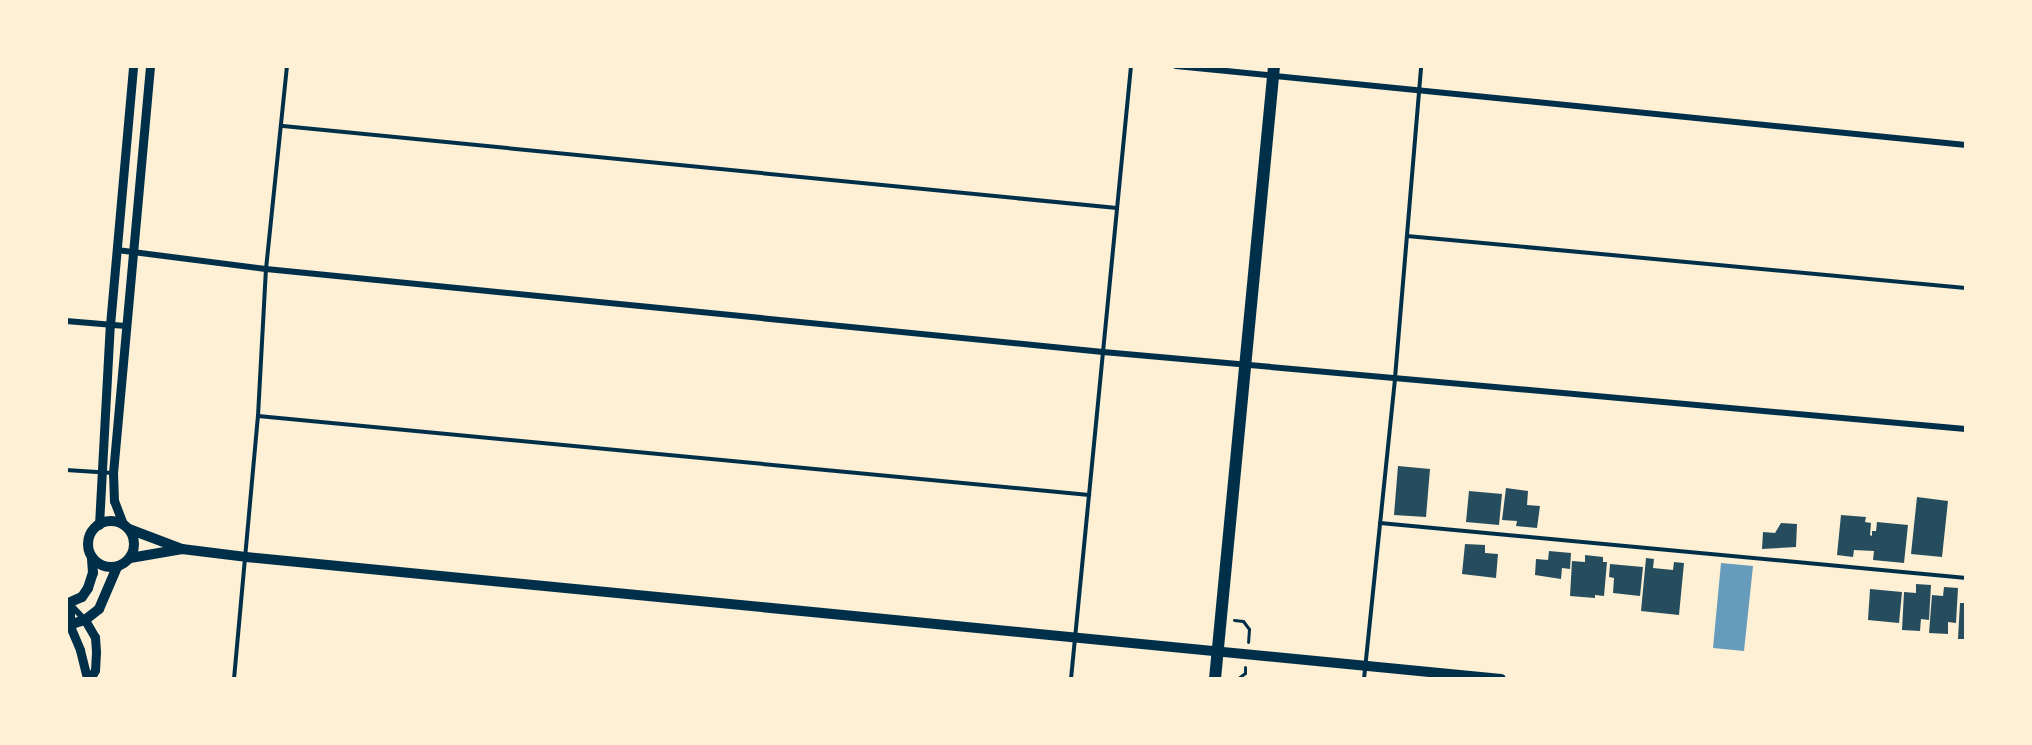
<!DOCTYPE html>
<html>
<head>
<meta charset="utf-8">
<style>
  body { margin:0 }
  #map { position:relative; width:2032px; height:745px; overflow:hidden; background:#fdf0d5; font-family:"Fira Sans Condensed",sans-serif }
  div>[style] { position:absolute }
  .water>* { inset:0; background:#669bbc }
  .building>* { inset:0; background:#264d5e }
  .path>* { height:3px; margin:-1.5px; padding:0 1.5px; transform-origin:1.5px; border-radius:1.5px; background:#003049 }
  .service>* { height:4px; margin:-2px; padding:0 2px; transform-origin:2px; border-radius:2px; background:#003049 }
  .minor>* { height:6px; margin:-3px; padding:0 3px; transform-origin:3px; border-radius:3px; background:#003049 }
  .tertiary>* { height:9px; margin:-4.5px; padding:0 4.5px; transform-origin:4.5px; border-radius:4.5px; background:#003049 }
  .secondary>* { height:10px; margin:-5px; padding:0 5px; transform-origin:5px; border-radius:5px; background:#003049 }
  .secondary>.ring { margin:-5px; padding:0; box-sizing:content-box; background:none; border:10px solid #003049; border-radius:50% }
  .primary>* { height:12px; margin:-6px; padding:0 6px; transform-origin:6px; border-radius:6px; background:#003049 }
  span { translate:-50% -50%; white-space:nowrap; text-align:center; line-height:1.15; -webkit-text-stroke:6px #fdf0d5; paint-order:stroke }
  .frame { position:absolute; inset:0; border:68px solid #fdf0d5; pointer-events:none }
</style>
</head>
<body>
<div id="map">
  <div class="water">
    <i style="clip-path:polygon(1721px 563px,1753px 566px,1744px 651px,1713px 648px)"></i>
  </div>
  <div class="building">
    <i style="clip-path:polygon(1398px 466px,1430px 469px,1426px 517px,1394px 515px)"></i>
    <i style="clip-path:polygon(1506px 488px,1528px 491px,1527px 505px,1540px 506px,1537px 528px,1516px 526px,1517px 521px,1502px 520px)"></i>
    <i style="clip-path:polygon(1469px 491px,1502px 494px,1499px 525px,1466px 522px)"></i>
    <i style="clip-path:polygon(1917px 497px,1948px 501px,1942px 557px,1911px 554px)"></i>
    <i style="clip-path:polygon(1841px 515px,1866px 517px,1865px 522px,1871px 523px,1870px 535px,1872px 536px,1872px 531px,1876px 531px,1877px 522px,1908px 525px,1904px 563px,1873px 560px,1874px 551px,1854px 550px,1853px 557px,1837px 555px)"></i>
    <i style="clip-path:polygon(1781px 523px,1797px 524px,1796px 547px,1762px 549px,1763px 532px,1775px 533px)"></i>
    <i style="clip-path:polygon(1465px 544px,1485px 545px,1485px 553px,1498px 554px,1496px 578px,1462px 574px)"></i>
    <i style="clip-path:polygon(1549px 551px,1571px 553px,1570px 569px,1562px 568px,1561px 579px,1535px 575px,1536px 559px,1548px 560px)"></i>
    <i style="clip-path:polygon(1585px 555px,1603px 557px,1603px 562px,1607px 562px,1604px 596px,1595px 595px,1595px 598px,1570px 596px,1572px 561px,1585px 562px)"></i>
    <i style="clip-path:polygon(1646px 558px,1654px 559px,1653px 568px,1673px 570px,1674px 562px,1684px 563px,1679px 615px,1641px 611px)"></i>
    <i style="clip-path:polygon(1610px 564px,1643px 567px,1640px 596px,1613px 593px,1614px 578px,1609px 577px)"></i>
    <i style="clip-path:polygon(1916px 584px,1931px 585px,1929px 620px,1921px 619px,1920px 631px,1902px 630px,1904px 592px,1916px 593px)"></i>
    <i style="clip-path:polygon(1944px 587px,1958px 588px,1956px 623px,1948px 622px,1948px 634px,1929px 633px,1932px 595px,1943px 596px)"></i>
    <i style="clip-path:polygon(1870px 589px,1902px 592px,1899px 623px,1868px 620px)"></i>
    <i style="clip-path:polygon(1960px 603px,1966px 603px,1966px 639px,1958px 639px)"></i>
  </div>
  <div class="path">
    <i style="left:1234px;top:620px;width:9px;rotate:6deg"></i>
    <i style="left:1243px;top:621px;width:10px;rotate:53deg"></i>
    <i style="left:1249px;top:629px;width:13px;rotate:94deg"></i>
    <i style="left:1237px;top:679px;width:10px;rotate:-37deg"></i>
    <i style="left:1245px;top:673px;width:6px;rotate:-90deg"></i>
  </div>
  <div class="service">
    <i style="left:283px;top:126px;width:838px;rotate:5.62deg"></i>
    <i style="left:1407px;top:236px;width:561px;rotate:5.31deg"></i>
    <i style="left:258px;top:416px;width:835px;rotate:5.43deg"></i>
    <i style="left:66px;top:470px;width:47px;rotate:3.7deg"></i>
    <i style="left:1380px;top:523px;width:589px;rotate:5.36deg"></i>
    <i style="left:234px;top:679px;width:264px;rotate:-84.8deg"></i>
    <i style="left:258px;top:416px;width:147px;rotate:-86.9deg"></i>
    <i style="left:266px;top:269px;width:204px;rotate:-84.1deg"></i>
    <i style="left:1071px;top:679px;width:616px;rotate:-84.41deg"></i>
    <i style="left:1364px;top:679px;width:303px;rotate:-84.1deg"></i>
    <i style="left:1395px;top:378px;width:313px;rotate:-85.2deg"></i>
  </div>
  <div class="minor">
    <i style="left:1176px;top:66px;width:794px;rotate:5.71deg"></i>
    <i style="left:117px;top:250px;width:150px;rotate:7.3deg"></i>
    <i style="left:266px;top:269px;width:841px;rotate:5.66deg"></i>
    <i style="left:1103px;top:352px;width:866px;rotate:5.1deg"></i>
    <i style="left:66px;top:321px;width:60px;rotate:4.8deg"></i>
    <i style="left:70px;top:604px;width:22px;rotate:47deg"></i>
  </div>
  <div class="tertiary">
    <i style="left:123px;top:524px;width:25px;rotate:-111deg"></i>
    <i style="left:114px;top:501px;width:28px;rotate:-92deg"></i>
    <i style="left:113px;top:473px;width:409px;rotate:-84.8deg"></i>
    <i style="left:99px;top:525px;width:200px;rotate:-86.9deg"></i>
    <i style="left:110px;top:325px;width:260px;rotate:-84.9deg"></i>
    <i style="left:70px;top:603px;width:23px;rotate:90deg"></i>
    <i style="left:70px;top:626px;width:26px;rotate:67deg"></i>
    <i style="left:80px;top:650px;width:30px;rotate:76deg"></i>
    <i style="left:85px;top:620px;width:20px;rotate:60deg"></i>
    <i style="left:95px;top:637px;width:15px;rotate:86deg"></i>
    <i style="left:96px;top:652px;width:18px;rotate:93deg"></i>
    <i style="left:95px;top:670px;width:10px;rotate:119deg"></i>
  </div>
  <div class="secondary">
    <i class="ring" style="left:88px;top:521px;width:36px;height:36px"></i>
    <i style="left:129px;top:529px;width:57px;rotate:20.7deg"></i>
    <i style="left:182px;top:549px;width:64px;rotate:7.1deg"></i>
    <i style="left:246px;top:557px;width:1261px;rotate:5.55deg"></i>
    <i style="left:130px;top:558px;width:53px;rotate:-9.8deg"></i>
    <i style="left:66px;top:604px;width:17px;rotate:-24deg"></i>
    <i style="left:82px;top:597px;width:11px;rotate:-56deg"></i>
    <i style="left:88px;top:588px;width:16px;rotate:-72deg"></i>
    <i style="left:93px;top:573px;width:16px;rotate:-94deg"></i>
    <i style="left:66px;top:626px;width:20px;rotate:-18deg"></i>
    <i style="left:85px;top:620px;width:18px;rotate:-38deg"></i>
    <i style="left:99px;top:609px;width:46px;rotate:-66.8deg"></i>
  </div>
  <div class="primary">
    <i style="left:1215px;top:679px;width:616px;rotate:-84.5deg"></i>
  </div>
  <div class="frame"></div>
</div>
</body>
</html>
